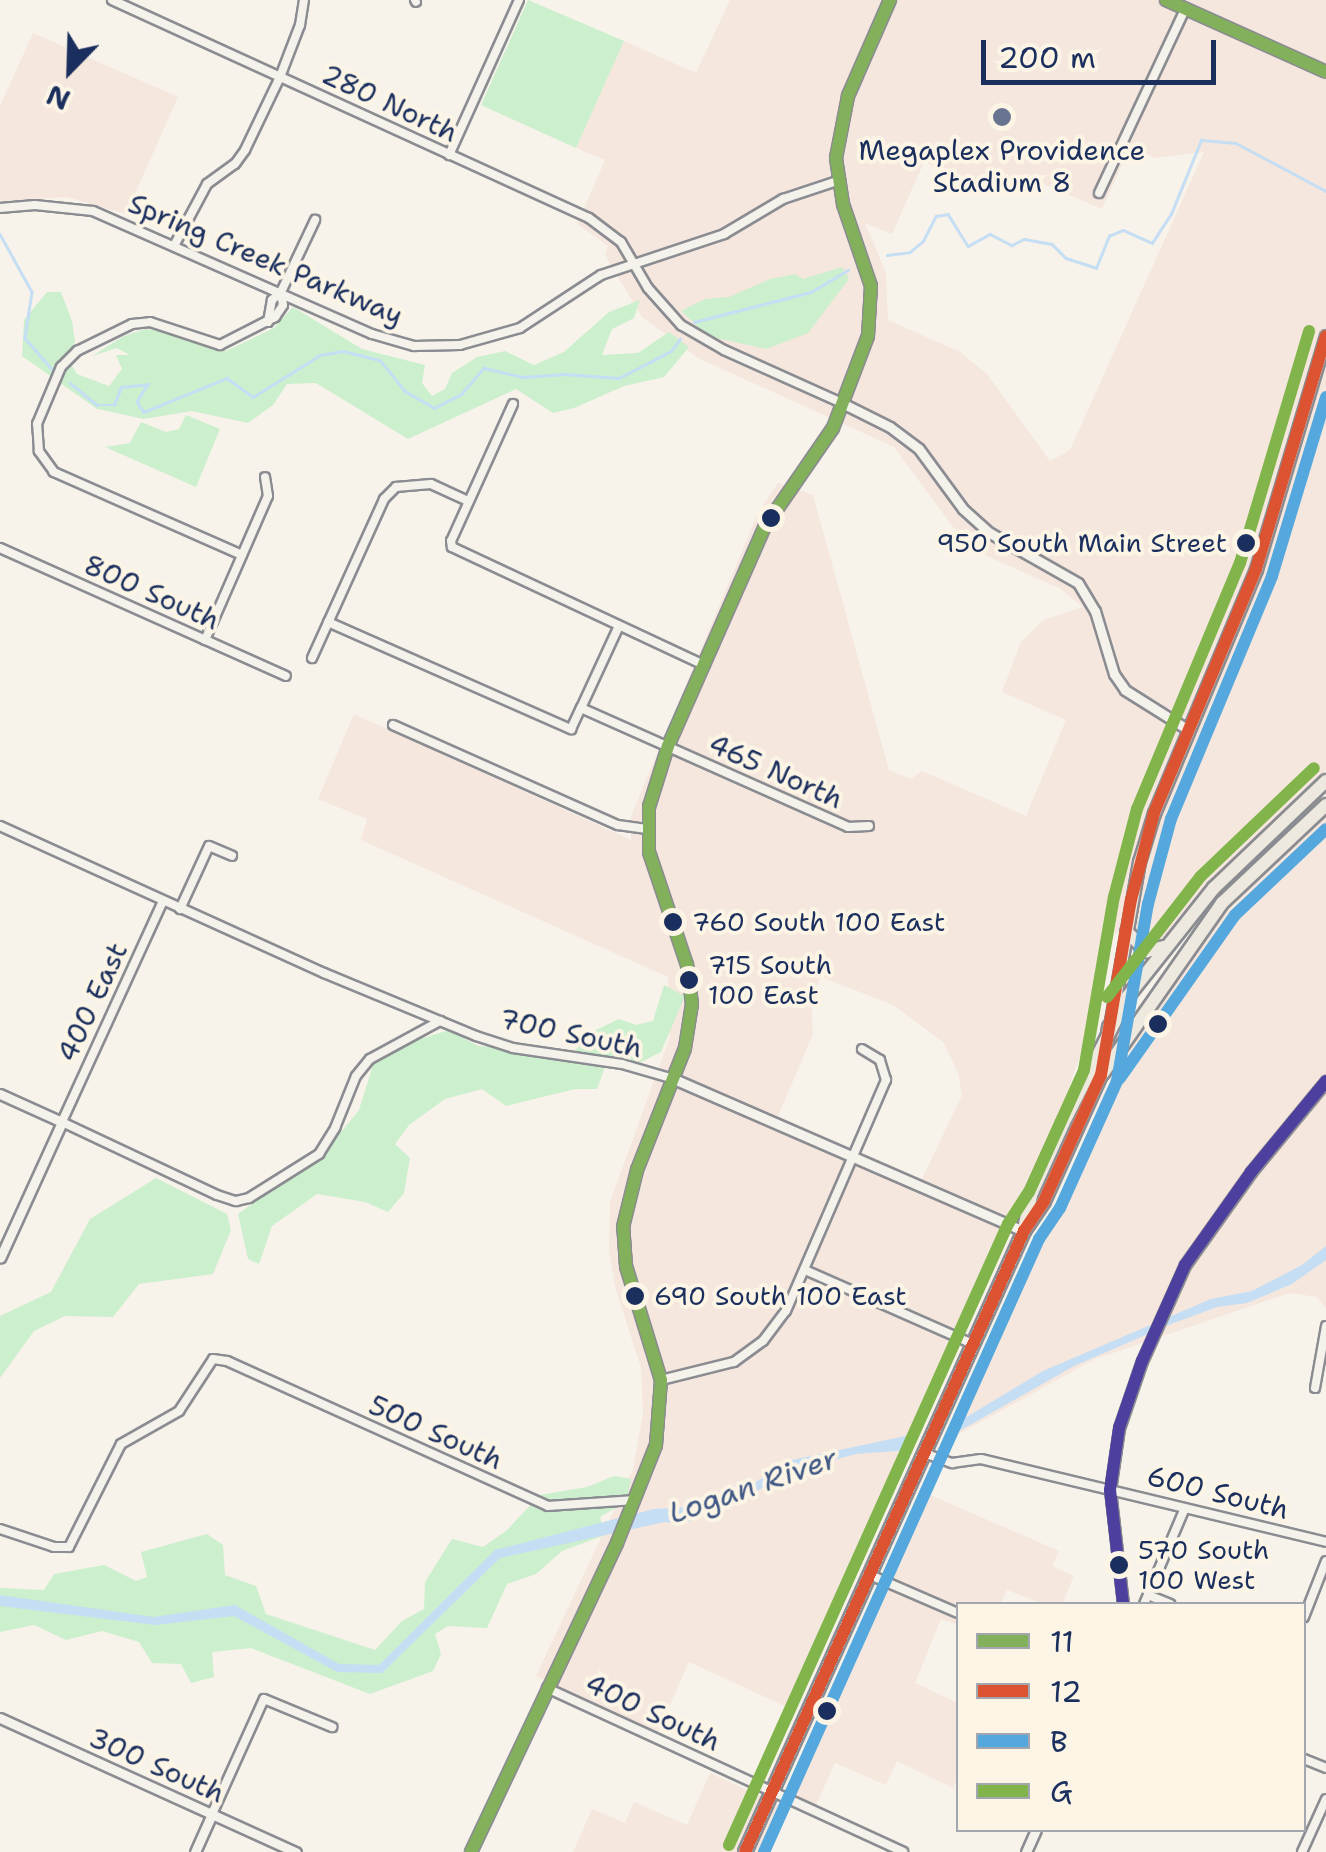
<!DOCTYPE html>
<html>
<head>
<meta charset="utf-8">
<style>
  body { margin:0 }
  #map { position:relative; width:1326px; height:1852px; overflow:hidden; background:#f7f3ea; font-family:"Shantell Sans",sans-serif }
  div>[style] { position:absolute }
  .built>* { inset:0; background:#f5e7dd }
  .green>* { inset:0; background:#ccefcd }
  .water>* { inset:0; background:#c5def4 }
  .stream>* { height:2.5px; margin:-1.25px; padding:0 1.25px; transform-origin:1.25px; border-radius:1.25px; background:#c5def4 }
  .roads { filter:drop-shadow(2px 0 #8a8c91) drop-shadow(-2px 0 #8a8c91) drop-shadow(0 2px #8a8c91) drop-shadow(0 -2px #8a8c91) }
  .minor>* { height:8px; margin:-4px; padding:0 4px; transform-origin:4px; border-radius:4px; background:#f5f2ec }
  .tertiary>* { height:9px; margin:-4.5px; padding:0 4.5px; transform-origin:4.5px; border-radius:4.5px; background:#f5f2ec }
  .secondary>* { height:10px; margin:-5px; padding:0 5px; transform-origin:5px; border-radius:5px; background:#f5f2ec }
  .primary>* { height:11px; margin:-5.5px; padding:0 5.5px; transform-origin:5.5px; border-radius:5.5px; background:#eee9df }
  .trunk>* { height:12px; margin:-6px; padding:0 6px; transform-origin:6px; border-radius:6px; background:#eee9df }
  .bus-1>* { height:12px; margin:-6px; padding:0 6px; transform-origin:6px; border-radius:6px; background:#82b05b }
  .bus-2>* { height:12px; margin:-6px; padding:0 6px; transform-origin:6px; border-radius:6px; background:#dc5331 }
  .bus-3>* { height:12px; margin:-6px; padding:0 6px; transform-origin:6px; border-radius:6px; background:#55a8dd }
  .bus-4>* { height:12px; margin:-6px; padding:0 6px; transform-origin:6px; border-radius:6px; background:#82b44c }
  .bus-5>* { height:12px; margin:-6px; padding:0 6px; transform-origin:6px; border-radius:6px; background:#4d3f9e }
  .dots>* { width:28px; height:28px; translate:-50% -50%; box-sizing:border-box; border:5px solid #fcf5e5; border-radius:50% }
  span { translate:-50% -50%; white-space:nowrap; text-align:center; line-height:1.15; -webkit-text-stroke:8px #fcf5e5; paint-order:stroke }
  .bus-label { font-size:26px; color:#1b2f5e }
  .right { translate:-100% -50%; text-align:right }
  .left { translate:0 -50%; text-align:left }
  .street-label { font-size:28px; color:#1b2f5e }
  .poi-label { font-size:28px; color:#1b2f5e }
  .water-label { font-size:30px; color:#405885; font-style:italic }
  .legend { position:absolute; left:956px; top:1602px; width:350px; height:230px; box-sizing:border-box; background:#fcf5e5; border:2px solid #a2a6af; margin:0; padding:12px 18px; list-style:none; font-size:30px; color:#1b2f5e }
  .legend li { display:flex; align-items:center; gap:20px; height:50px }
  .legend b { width:50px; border:2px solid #a2a6af }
  .north { position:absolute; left:20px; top:20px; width:100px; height:100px; -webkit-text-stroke:8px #fcf5e5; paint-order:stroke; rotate:203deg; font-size:28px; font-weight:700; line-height:40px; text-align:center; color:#1b2f5e }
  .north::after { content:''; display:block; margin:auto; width:35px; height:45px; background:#1b2f5e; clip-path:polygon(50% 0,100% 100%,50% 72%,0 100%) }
  .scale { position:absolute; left:981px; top:40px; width:235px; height:45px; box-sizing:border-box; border:5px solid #1b2f5e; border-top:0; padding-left:12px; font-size:30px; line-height:35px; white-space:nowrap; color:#1b2f5e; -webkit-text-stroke:8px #fcf5e5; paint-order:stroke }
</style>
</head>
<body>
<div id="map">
  <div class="built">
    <i style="clip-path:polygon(evenodd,730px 0,1326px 0,1326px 770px,1222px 870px,1159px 946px,1147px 946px,1110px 931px,1101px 996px,1060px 1113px,901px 1457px,793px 1710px,689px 1662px,658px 1732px,536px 1676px,633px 1470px,643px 1414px,641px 1368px,615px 1286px,609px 1250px,610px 1202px,670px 1037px,668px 977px,361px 840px,367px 819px,318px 799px,354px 714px,631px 840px,631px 816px,758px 513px,778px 483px,813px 495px,889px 770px,911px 779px,922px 771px,1026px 816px,1066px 720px,1002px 692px,1021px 642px,1043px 620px,1083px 607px,1059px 588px,987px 556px,953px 527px,894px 447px,698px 358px,642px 317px,605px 255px,608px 246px,577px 224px,605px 160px,576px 148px,624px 41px,696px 73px,730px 0,1130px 147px,1155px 158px,1204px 152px,1070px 450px,1050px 461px,987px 374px,960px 352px,888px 320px,886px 273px,865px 223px,892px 234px,924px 162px,984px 188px,1025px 176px,1102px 209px,1130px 147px,730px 0,821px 977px,893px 1005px,943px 1042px,958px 1073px,962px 1095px,922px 1179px,778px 1116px,813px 1034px,811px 997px,821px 977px)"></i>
    <i style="clip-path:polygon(33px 33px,178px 97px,126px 214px,67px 197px,0 201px,0 106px)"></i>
    <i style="clip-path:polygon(1326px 813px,1326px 1309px,1317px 1297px,1290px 1293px,1095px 1359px,957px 1435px,1104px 1093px,1198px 941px)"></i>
    <i style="clip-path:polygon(921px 1491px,1059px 1551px,1052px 1566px,1074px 1576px,1062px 1604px,1043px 1604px,1007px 1590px,1000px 1604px,958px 1604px,958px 1625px,941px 1619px,915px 1683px,958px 1703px,958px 1776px,953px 1788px,897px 1761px,886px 1785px,835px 1763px,815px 1807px,785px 1793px)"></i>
    <i style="clip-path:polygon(710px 1773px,780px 1805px,761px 1852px,573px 1852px,592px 1809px,625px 1823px,634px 1802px,687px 1825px)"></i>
  </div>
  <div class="green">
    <i style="clip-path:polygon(528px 0,624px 41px,576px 148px,481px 105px)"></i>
    <i style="clip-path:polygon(842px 267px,849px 279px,808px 333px,766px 349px,708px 336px,681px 311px,705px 299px,729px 297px,770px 279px,795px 274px,803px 279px)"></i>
    <i style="clip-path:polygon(47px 292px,61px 292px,72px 321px,75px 342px,66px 357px,77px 374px,109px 386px,122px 369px,116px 355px,130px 355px,117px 348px,92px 356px,124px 336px,145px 329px,169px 332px,226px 351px,274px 328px,293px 307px,362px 349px,425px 365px,422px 383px,432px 396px,445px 389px,452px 373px,477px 357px,505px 351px,534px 365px,564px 352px,609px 312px,640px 300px,634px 318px,612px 329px,602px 355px,638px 353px,669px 332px,689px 347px,664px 377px,624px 386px,574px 408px,553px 413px,516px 389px,408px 439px,316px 383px,287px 384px,273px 405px,248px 423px,192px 411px,144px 419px,97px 409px,22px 356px,24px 320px)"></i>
    <i style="clip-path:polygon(186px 415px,220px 429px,196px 487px,105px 447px,130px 443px,141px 422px,166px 432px,179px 429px)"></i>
    <i style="clip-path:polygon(664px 985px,685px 996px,661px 1052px,635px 1065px,606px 1064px,597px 1089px,575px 1089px,506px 1106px,482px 1089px,445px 1099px,409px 1125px,395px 1144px,410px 1158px,404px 1193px,388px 1212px,365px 1202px,317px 1194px,272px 1226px,259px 1264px,248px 1259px,238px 1214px,325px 1152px,359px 1110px,373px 1065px,395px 1047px,449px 1030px,478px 1046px,529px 1049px,565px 1060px,596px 1030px,619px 1019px,636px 1025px,653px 1021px)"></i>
    <i style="clip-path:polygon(156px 1178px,227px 1214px,231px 1230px,213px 1274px,139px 1284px,113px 1317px,65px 1316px,34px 1331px,0 1378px,0 1316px,51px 1292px,90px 1219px)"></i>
    <i style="clip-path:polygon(614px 1476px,631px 1479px,626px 1502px,600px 1517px,605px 1535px,562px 1551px,536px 1574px,507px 1584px,487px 1628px,448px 1626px,435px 1634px,441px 1654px,433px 1671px,370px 1694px,251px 1648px,212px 1652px,214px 1677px,191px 1683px,181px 1664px,152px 1663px,139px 1642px,102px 1631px,66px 1640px,34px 1625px,0 1632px,0 1588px,44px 1590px,54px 1574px,104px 1565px,136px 1581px,147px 1577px,141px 1552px,207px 1534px,223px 1545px,225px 1575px,256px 1586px,266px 1614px,375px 1650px,402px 1621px,424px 1609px,425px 1582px,452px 1539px,483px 1547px,506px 1531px,540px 1495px,587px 1487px)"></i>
  </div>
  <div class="water">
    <i style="clip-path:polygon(1326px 1246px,1326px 1260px,1292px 1284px,1247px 1303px,1217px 1307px,1171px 1324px,1074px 1366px,949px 1437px,955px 1424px,1043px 1371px,1211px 1299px,1252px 1291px,1302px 1265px)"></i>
    <i style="clip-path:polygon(915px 1434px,908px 1450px,856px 1454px,812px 1466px,683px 1524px,665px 1522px,500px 1558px,382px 1673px,337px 1672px,234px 1616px,155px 1625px,0 1606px,0 1595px,154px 1617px,235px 1605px,339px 1664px,379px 1665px,495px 1550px,654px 1509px,691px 1507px,737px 1485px,756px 1482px,792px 1460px)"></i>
  </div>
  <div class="stream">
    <i style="left:0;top:234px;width:66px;rotate:61.1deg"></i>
    <i style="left:32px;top:292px;width:47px;rotate:98.7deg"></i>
    <i style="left:25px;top:338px;width:40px;rotate:49deg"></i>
    <i style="left:887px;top:255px;width:23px;rotate:-7deg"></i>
    <i style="left:910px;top:252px;width:17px;rotate:-40deg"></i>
    <i style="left:923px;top:241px;width:28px;rotate:-63deg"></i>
    <i style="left:936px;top:216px;width:12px;rotate:-9deg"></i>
    <i style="left:948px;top:214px;width:38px;rotate:58deg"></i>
    <i style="left:968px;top:246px;width:25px;rotate:-29deg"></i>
    <i style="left:990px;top:234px;width:25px;rotate:27deg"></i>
    <i style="left:1012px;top:245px;width:13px;rotate:-27deg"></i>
    <i style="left:1024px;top:239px;width:28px;rotate:10deg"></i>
    <i style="left:1052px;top:244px;width:20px;rotate:45deg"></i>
    <i style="left:1066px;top:258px;width:32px;rotate:18deg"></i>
    <i style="left:1096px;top:268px;width:35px;rotate:-68deg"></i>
    <i style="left:1109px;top:236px;width:15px;rotate:-23deg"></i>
    <i style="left:1123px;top:230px;width:32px;rotate:24deg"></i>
    <i style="left:1152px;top:243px;width:35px;rotate:-57deg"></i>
    <i style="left:1171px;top:214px;width:80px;rotate:-67.9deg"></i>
    <i style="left:1201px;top:140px;width:35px;rotate:5deg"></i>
    <i style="left:1236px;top:143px;width:102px;rotate:28.1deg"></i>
    <i style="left:694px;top:322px;width:121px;rotate:-14.4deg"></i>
    <i style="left:811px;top:292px;width:43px;rotate:-30.7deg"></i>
    <i style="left:70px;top:383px;width:35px;rotate:39deg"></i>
    <i style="left:97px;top:405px;width:17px"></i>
    <i style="left:114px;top:405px;width:19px;rotate:-69deg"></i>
    <i style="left:121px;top:387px;width:27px;rotate:-6deg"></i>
    <i style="left:148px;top:384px;width:21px;rotate:121deg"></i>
    <i style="left:137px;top:402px;width:12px;rotate:55deg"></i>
    <i style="left:144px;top:412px;width:90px;rotate:-22.3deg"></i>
    <i style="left:227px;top:378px;width:32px;rotate:36deg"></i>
    <i style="left:253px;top:397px;width:79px;rotate:-32.1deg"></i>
    <i style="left:320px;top:355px;width:23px;rotate:-10deg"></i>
    <i style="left:343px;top:351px;width:38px;rotate:14deg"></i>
    <i style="left:380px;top:360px;width:40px;rotate:51deg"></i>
    <i style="left:405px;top:391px;width:34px;rotate:30deg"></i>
    <i style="left:434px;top:408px;width:30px;rotate:-27deg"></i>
    <i style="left:461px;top:394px;width:35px;rotate:-49deg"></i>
    <i style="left:484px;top:368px;width:40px;rotate:13deg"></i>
    <i style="left:523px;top:377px;width:42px;rotate:-4.1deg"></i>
    <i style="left:565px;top:374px;width:54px;rotate:4.2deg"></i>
    <i style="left:619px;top:378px;width:59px;rotate:-27.4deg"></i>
    <i style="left:671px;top:351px;width:15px;rotate:-53deg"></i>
  </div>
  <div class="roads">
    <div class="minor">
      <i style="left:112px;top:0;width:524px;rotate:24.56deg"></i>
      <i style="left:589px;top:218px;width:40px;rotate:37deg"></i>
      <i style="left:621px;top:242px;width:53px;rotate:59.6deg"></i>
      <i style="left:648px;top:288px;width:50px;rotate:48.3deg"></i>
      <i style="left:681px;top:325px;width:50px;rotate:30.2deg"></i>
      <i style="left:724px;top:350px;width:132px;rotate:24.2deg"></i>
      <i style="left:415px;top:0;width:2px;rotate:63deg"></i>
      <i style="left:449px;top:155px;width:170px;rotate:-65.7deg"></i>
      <i style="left:1099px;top:193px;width:203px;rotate:-64.9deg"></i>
      <i style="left:0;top:208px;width:35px;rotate:-5deg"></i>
      <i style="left:35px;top:205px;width:58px;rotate:5.9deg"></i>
      <i style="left:93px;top:211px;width:305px;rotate:23.8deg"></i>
      <i style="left:372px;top:334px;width:44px;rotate:15.9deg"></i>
      <i style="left:414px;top:346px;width:46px;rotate:-1.2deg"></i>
      <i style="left:460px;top:345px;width:62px;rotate:-15.8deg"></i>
      <i style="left:520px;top:328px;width:97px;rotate:-33.2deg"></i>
      <i style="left:601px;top:275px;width:130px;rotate:-18.4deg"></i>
      <i style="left:724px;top:234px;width:69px;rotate:-30.7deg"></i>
      <i style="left:783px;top:199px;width:57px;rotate:-18.4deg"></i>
      <i style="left:175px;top:244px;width:68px;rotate:-61.9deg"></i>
      <i style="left:207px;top:184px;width:34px;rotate:-36deg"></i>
      <i style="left:235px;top:164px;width:17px;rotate:-54deg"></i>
      <i style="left:245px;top:150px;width:81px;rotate:-64.4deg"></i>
      <i style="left:280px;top:77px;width:56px;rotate:-69deg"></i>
      <i style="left:300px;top:25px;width:25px;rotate:-81deg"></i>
      <i style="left:268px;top:322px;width:22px;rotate:-80deg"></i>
      <i style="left:272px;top:300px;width:12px;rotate:-42deg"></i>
      <i style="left:281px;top:292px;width:80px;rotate:-64.7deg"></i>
      <i style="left:513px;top:404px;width:150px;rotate:114.3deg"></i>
      <i style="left:451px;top:541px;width:6px;rotate:81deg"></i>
      <i style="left:452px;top:547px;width:278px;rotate:25.1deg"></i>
      <i style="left:0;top:548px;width:313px;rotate:24.1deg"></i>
      <i style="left:242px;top:555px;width:206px;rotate:-156.2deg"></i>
      <i style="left:54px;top:472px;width:26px;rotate:-126deg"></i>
      <i style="left:39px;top:451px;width:27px;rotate:-94deg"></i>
      <i style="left:37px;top:424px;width:62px;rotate:-67.2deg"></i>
      <i style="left:61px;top:367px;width:23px;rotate:-45deg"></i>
      <i style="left:77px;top:351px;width:61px;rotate:-26.1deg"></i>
      <i style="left:132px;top:324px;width:18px;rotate:-6deg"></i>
      <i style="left:150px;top:322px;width:74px;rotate:18.2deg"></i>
      <i style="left:220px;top:345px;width:62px;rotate:-27deg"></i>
      <i style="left:275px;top:317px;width:14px;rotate:-56deg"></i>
      <i style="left:283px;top:305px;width:13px;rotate:-99deg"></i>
      <i style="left:328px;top:622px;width:266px;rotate:23.8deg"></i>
      <i style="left:571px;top:729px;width:23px;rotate:-65deg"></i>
      <i style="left:581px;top:708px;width:292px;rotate:24deg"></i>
      <i style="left:848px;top:827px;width:21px;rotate:-3deg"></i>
      <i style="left:205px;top:640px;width:157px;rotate:-66.4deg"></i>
      <i style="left:268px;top:496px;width:19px;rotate:-99deg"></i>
      <i style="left:312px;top:658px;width:175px;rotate:-65.6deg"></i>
      <i style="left:384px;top:499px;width:17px;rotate:-45deg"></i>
      <i style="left:396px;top:487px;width:35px;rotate:-5deg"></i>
      <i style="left:431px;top:484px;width:41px;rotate:24.7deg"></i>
      <i style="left:581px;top:708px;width:88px;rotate:-65.2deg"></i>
      <i style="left:393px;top:725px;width:246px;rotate:24deg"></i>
      <i style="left:618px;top:825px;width:29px;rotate:8deg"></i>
      <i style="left:0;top:826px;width:356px;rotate:24.4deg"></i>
      <i style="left:324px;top:973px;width:165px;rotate:22.5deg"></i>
      <i style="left:476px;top:1036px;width:39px;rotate:18deg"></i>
      <i style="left:513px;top:1048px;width:110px;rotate:8.4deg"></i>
      <i style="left:622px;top:1064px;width:54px;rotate:16.1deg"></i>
      <i style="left:163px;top:901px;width:243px;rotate:114.6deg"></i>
      <i style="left:62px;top:1122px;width:171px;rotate:25.2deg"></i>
      <i style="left:217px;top:1195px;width:20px;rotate:18deg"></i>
      <i style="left:236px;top:1201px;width:13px;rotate:-13deg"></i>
      <i style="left:249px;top:1198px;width:83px;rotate:-32.2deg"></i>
      <i style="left:319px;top:1154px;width:31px;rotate:-58deg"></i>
      <i style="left:335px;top:1128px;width:56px;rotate:-68deg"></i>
      <i style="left:356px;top:1076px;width:22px;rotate:-51deg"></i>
      <i style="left:370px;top:1059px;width:80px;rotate:-28.5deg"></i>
      <i style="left:180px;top:909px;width:69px;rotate:-65.3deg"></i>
      <i style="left:209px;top:846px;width:25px;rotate:23deg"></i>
      <i style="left:805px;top:1270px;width:184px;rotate:23.8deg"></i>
      <i style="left:661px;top:1380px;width:75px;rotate:-13.9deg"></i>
      <i style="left:734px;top:1362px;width:36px;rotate:-36deg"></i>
      <i style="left:763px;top:1341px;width:38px;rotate:-53deg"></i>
      <i style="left:786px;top:1311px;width:252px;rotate:-66.6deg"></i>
      <i style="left:886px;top:1080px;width:21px;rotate:-107deg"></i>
      <i style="left:880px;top:1060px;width:21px;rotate:-149deg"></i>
      <i style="left:1315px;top:1388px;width:63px;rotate:-79.9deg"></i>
      <i style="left:924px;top:1453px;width:30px;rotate:20deg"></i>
      <i style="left:952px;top:1463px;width:29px;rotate:-8deg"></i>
      <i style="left:981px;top:1459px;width:355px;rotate:13.5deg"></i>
      <i style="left:0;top:1529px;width:57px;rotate:18.4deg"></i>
      <i style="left:54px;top:1547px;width:15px"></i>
      <i style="left:69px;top:1547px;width:115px;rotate:-63.2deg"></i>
      <i style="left:121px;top:1444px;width:67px;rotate:-29.6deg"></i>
      <i style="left:179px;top:1411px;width:62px;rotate:-56.8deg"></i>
      <i style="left:213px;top:1359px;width:14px;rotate:8deg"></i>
      <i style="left:227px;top:1361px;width:352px;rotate:24.3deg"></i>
      <i style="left:548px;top:1506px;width:87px;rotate:-3.9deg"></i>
      <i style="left:870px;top:1575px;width:96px;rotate:23.4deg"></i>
      <i style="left:1148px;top:1595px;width:24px;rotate:22deg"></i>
      <i style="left:1144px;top:1604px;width:104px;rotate:-66.9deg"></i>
      <i style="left:1304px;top:1617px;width:60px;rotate:-68.6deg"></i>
      <i style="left:547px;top:1688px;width:392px;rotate:24.7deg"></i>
      <i style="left:1304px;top:1759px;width:24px;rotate:22deg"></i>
      <i style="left:212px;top:1814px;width:126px;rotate:-65.7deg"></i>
      <i style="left:264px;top:1699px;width:74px;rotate:22.4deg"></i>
      <i style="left:1302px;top:1852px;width:58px;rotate:-65.6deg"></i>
    </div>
    <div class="tertiary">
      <i style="left:844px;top:404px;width:51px;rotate:26.6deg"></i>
      <i style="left:890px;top:427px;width:36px;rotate:37deg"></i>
      <i style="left:919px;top:449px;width:74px;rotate:53.7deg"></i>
      <i style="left:963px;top:509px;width:36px;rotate:42deg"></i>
      <i style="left:990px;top:533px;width:101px;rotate:29.6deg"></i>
      <i style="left:1078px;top:583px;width:33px;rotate:59deg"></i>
      <i style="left:1095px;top:611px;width:66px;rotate:73.2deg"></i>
      <i style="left:1114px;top:674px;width:19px;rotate:55deg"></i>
      <i style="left:1125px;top:690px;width:73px;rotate:32.2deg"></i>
      <i style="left:674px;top:1079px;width:382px;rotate:23.5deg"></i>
      <i style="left:0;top:1094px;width:68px;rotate:24.3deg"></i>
      <i style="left:62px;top:1122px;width:149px;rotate:114.5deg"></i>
      <i style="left:1123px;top:1604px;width:115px;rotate:-96.5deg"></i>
      <i style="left:1110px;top:1490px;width:63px;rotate:-81.7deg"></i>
      <i style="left:1119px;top:1428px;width:71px;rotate:-71.1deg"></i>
      <i style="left:1142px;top:1361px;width:105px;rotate:-65.9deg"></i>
      <i style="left:1185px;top:1265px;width:114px;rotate:-54.6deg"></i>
      <i style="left:1251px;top:1172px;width:118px;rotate:-50.5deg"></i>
      <i style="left:0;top:1718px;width:325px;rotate:24.4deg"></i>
      <i style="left:195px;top:1852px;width:42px;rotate:-65.9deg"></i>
      <i style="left:1026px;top:1852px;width:24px;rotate:-66deg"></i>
    </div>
    <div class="secondary">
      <i style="left:1166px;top:0;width:175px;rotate:24.2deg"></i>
      <i style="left:471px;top:1852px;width:342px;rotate:-64.7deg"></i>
      <i style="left:617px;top:1543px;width:105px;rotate:-68.3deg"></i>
      <i style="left:656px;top:1445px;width:65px;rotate:-85.6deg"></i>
      <i style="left:661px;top:1380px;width:119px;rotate:-107.1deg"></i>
      <i style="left:626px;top:1266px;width:39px;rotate:-94deg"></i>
      <i style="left:623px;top:1227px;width:59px;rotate:-76.2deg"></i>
      <i style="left:637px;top:1170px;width:131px;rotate:-68.5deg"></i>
      <i style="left:685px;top:1048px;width:45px;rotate:-81deg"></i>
      <i style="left:692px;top:1004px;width:39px;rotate:-97deg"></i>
      <i style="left:687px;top:965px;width:119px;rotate:-108.6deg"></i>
      <i style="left:649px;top:852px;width:45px;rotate:-90deg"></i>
      <i style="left:649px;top:807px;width:64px;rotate:-72.7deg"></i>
      <i style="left:668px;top:746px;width:238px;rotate:-66.2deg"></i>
      <i style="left:764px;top:528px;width:121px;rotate:-55.4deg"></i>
      <i style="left:833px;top:428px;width:98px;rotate:-69.2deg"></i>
      <i style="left:868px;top:336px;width:50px;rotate:-86.6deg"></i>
      <i style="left:871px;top:286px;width:87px;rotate:-108.9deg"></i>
      <i style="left:843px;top:204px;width:47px;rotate:-98.7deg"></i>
      <i style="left:836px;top:158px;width:63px;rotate:-79deg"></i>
      <i style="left:848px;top:96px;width:105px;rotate:-66.4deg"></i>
    </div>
    <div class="primary">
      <i style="left:1110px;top:1026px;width:167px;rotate:-80deg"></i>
      <i style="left:1139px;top:862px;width:51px;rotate:-73deg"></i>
      <i style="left:1154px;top:813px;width:264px;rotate:-67.3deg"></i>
      <i style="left:1256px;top:569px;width:243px;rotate:-73.3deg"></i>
    </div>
    <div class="trunk">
      <i style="left:1127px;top:932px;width:28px;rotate:44deg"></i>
      <i style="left:1147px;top:951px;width:18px;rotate:-13deg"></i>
      <i style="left:1103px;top:1073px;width:208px;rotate:-55deg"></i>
      <i style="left:1222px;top:903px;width:143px;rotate:-43.3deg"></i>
      <i style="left:1025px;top:1224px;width:30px;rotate:-78deg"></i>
      <i style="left:1031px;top:1195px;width:78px;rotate:-65.7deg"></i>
      <i style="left:1063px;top:1124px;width:144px;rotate:-63.1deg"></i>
      <i style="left:1128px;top:996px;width:138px;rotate:-51.5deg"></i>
      <i style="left:1214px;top:888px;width:155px;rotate:-43.7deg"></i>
      <i style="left:745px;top:1852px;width:681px;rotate:-65.81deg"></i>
      <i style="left:1024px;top:1231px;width:36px;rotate:-56deg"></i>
      <i style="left:1044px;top:1201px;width:138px;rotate:-65.7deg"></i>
      <i style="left:1101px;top:1075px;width:49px;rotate:-80.5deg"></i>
    </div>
  </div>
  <div class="bus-1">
    <i style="left:1166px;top:0;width:175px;rotate:24.2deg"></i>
    <i style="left:471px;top:1852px;width:342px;rotate:-64.7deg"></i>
    <i style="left:617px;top:1543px;width:105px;rotate:-68.3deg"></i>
    <i style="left:656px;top:1445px;width:65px;rotate:-85.6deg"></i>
    <i style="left:661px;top:1380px;width:119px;rotate:-107.1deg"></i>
    <i style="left:626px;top:1266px;width:39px;rotate:-94deg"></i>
    <i style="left:623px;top:1227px;width:59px;rotate:-76.2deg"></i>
    <i style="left:637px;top:1170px;width:131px;rotate:-68.5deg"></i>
    <i style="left:685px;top:1048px;width:45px;rotate:-81deg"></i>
    <i style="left:692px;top:1004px;width:39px;rotate:-97deg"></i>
    <i style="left:687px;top:965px;width:119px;rotate:-108.6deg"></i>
    <i style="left:649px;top:852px;width:45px;rotate:-90deg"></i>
    <i style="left:649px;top:807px;width:64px;rotate:-72.7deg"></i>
    <i style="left:668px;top:746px;width:238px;rotate:-66.2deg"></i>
    <i style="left:764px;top:528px;width:121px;rotate:-55.4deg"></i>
    <i style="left:833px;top:428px;width:98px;rotate:-69.2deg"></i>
    <i style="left:868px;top:336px;width:50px;rotate:-86.6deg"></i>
    <i style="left:871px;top:286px;width:87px;rotate:-108.9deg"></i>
    <i style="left:843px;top:204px;width:47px;rotate:-98.7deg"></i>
    <i style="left:836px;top:158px;width:63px;rotate:-79deg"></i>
    <i style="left:848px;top:96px;width:105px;rotate:-66.4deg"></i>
  </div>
  <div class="bus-2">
    <i style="left:745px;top:1852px;width:681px;rotate:-65.81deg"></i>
    <i style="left:1024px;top:1231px;width:36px;rotate:-56deg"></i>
    <i style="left:1044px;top:1201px;width:138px;rotate:-65.7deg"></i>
    <i style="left:1101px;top:1075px;width:178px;rotate:-80.3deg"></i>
    <i style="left:1131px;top:900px;width:90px;rotate:-75.2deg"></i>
    <i style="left:1154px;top:813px;width:264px;rotate:-67.3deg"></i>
    <i style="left:1256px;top:569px;width:243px;rotate:-73.3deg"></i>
  </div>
  <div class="bus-3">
    <i style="left:1120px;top:1078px;width:199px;rotate:-54.8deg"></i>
    <i style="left:1235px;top:915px;width:125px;rotate:-43.4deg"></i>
    <i style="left:764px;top:1852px;width:672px;rotate:-65.84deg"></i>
    <i style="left:1039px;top:1239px;width:37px;rotate:-56deg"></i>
    <i style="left:1060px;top:1208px;width:139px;rotate:-65.8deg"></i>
    <i style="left:1117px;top:1081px;width:180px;rotate:-80.1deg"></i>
    <i style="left:1148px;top:904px;width:88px;rotate:-74.9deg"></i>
    <i style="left:1171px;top:819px;width:263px;rotate:-67.4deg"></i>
    <i style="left:1272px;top:576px;width:187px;rotate:-73.2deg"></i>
  </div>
  <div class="bus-4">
    <i style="left:1107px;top:997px;width:153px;rotate:-52.2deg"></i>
    <i style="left:1201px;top:876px;width:156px;rotate:-43.7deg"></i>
    <i style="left:729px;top:1845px;width:681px;rotate:-65.81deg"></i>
    <i style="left:1008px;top:1224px;width:38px;rotate:-57deg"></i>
    <i style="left:1029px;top:1192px;width:134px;rotate:-65.7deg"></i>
    <i style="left:1084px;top:1070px;width:176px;rotate:-80.2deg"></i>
    <i style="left:1114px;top:897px;width:91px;rotate:-75.4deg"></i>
    <i style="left:1137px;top:809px;width:267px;rotate:-67.3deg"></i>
    <i style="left:1240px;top:563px;width:242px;rotate:-73.4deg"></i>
  </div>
  <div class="bus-5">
    <i style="left:1123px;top:1604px;width:115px;rotate:-96.5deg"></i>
    <i style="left:1110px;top:1490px;width:63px;rotate:-81.7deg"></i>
    <i style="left:1119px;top:1428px;width:71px;rotate:-71.1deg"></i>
    <i style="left:1142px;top:1361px;width:105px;rotate:-65.9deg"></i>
    <i style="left:1185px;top:1265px;width:114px;rotate:-54.6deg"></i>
    <i style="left:1251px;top:1172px;width:118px;rotate:-50.5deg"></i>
  </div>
  <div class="dots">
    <i style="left:1002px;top:117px;background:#68748f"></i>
    <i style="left:771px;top:518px;background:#1b2f5e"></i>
    <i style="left:1246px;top:543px;background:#1b2f5e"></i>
    <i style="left:673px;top:922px;background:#1b2f5e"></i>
    <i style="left:689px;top:980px;background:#1b2f5e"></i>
    <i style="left:1158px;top:1024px;background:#1b2f5e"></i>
    <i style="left:635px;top:1296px;background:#1b2f5e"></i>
    <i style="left:1119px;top:1565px;background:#1b2f5e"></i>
    <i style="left:827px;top:1711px;background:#1b2f5e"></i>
  </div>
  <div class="bus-label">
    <span class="right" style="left:1227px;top:543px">950 South Main Street</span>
    <span class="left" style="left:692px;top:922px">760 South 100 East</span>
    <span class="left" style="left:708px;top:980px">715 South<br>100 East</span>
    <span class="left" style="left:654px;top:1296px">690 South 100 East</span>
    <span class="left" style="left:1138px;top:1565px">570 South<br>100 West</span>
  </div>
  <div class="street-label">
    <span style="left:390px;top:103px;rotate:25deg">280 North</span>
    <span style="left:266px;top:259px;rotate:23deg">Spring Creek Parkway</span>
    <span style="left:152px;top:592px;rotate:24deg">800 South</span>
    <span style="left:776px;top:771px;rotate:24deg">465 North</span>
    <span style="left:92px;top:1002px;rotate:-65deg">400 East</span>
    <span style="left:571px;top:1033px;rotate:12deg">700 South</span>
    <span style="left:436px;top:1432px;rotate:24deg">500 South</span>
    <span style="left:1218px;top:1492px;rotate:14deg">600 South</span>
    <span style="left:653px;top:1712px;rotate:25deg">400 South</span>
    <span style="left:157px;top:1765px;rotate:24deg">300 South</span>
  </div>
  <div class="poi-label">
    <span style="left:1002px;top:166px">Megaplex Providence<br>Stadium 8</span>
  </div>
  <div class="water-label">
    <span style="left:753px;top:1486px;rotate:-19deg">Logan River</span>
  </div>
  <ul class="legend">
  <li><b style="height:12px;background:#82b05b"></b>11</li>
  <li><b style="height:12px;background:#dc5331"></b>12</li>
  <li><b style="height:12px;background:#55a8dd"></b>B</li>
  <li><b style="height:12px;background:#82b44c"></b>G</li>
  </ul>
  <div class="north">N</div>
  <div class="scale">200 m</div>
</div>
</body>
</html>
